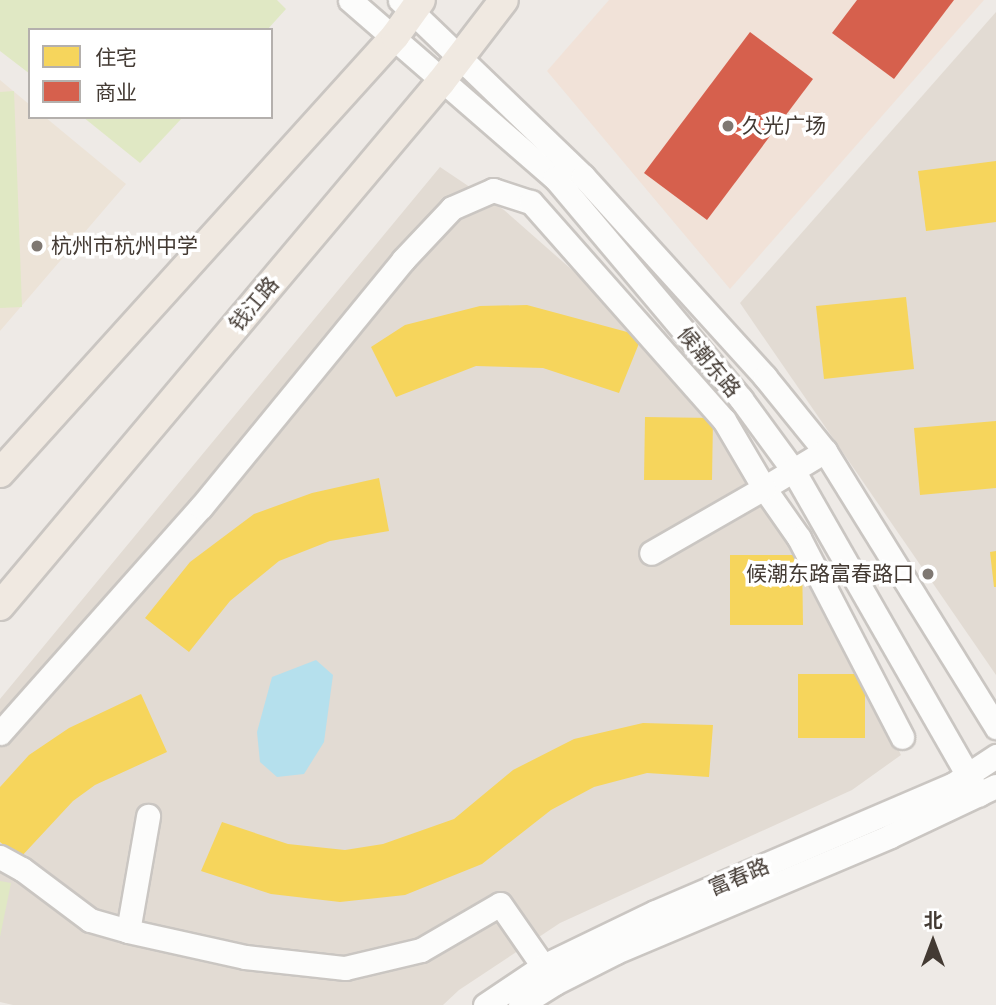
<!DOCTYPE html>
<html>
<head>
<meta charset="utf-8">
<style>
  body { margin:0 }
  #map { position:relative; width:996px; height:1005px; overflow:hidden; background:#eeeae6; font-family:"DM Sans","Noto Sans SC",sans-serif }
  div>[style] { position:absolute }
  .residential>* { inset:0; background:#e2dbd3 }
  .commercial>* { inset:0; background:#f1e2d8 }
  .education>* { inset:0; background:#ece3d7 }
  .green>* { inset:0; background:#e0e8c4 }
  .water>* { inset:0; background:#b5e0ed }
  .homes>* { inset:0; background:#f6d55c }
  .shops>* { inset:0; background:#d6604d }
  .roads { filter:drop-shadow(2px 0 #cac6c2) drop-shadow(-2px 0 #cac6c2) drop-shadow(0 2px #cac6c2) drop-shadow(0 -2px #cac6c2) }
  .minor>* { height:23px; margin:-11.5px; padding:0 11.5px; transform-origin:11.5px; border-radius:11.5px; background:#fcfcfb }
  .major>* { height:28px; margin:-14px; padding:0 14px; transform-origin:14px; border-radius:14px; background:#f0e9e1 }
  .dots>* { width:19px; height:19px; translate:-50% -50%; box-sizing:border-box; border:4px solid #fff; border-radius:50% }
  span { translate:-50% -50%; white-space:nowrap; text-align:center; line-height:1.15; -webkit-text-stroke:7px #fff; paint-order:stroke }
  .poi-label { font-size:21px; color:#433a33 }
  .left { translate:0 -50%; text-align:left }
  .right { translate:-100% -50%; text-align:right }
  .street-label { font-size:21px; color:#433a33 }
  .legend { position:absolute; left:28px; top:28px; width:245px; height:91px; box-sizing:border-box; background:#fff; border:2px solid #b4b0ad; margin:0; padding:9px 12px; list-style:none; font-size:21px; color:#433a33 }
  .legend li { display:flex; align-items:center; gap:14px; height:35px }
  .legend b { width:35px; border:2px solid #b4b0ad }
  .north { position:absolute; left:898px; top:907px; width:70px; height:70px; -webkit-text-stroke:5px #fff; paint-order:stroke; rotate:0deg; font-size:19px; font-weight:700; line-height:28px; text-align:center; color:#433a33 }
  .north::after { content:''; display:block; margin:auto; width:24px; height:32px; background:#433a33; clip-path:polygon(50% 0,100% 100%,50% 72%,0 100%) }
</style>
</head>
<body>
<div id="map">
  <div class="residential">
    <i style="clip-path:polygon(996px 12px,996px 675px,740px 303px)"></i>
    <i style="clip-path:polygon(440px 167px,504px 210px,638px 328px,714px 415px,800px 548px,901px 755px,852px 790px,560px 923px,459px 990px,443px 1005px,13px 1005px,0 1002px,0 699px)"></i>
  </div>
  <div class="commercial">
    <i style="clip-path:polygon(609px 0,984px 0,730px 289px,547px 71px)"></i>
  </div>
  <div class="education">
    <i style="clip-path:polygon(0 80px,30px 105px,30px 117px,45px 117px,126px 184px,0 331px)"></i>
  </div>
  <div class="green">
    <i style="clip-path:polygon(0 0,277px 0,286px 9px,267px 30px,30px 30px,30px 74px,0 51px)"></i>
    <i style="clip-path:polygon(14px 91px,22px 307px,0 308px,0 92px)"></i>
    <i style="clip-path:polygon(83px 117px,183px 117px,140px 163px)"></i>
    <i style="clip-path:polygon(0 881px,11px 883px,0 937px)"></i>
  </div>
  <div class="water">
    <i style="clip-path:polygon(316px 660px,333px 675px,324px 742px,304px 774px,277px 777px,260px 762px,257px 732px,272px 677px)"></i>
  </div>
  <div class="homes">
    <i style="clip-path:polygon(996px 161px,996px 222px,926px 231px,918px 171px)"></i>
    <i style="clip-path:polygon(906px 297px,914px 369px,824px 379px,816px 306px)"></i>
    <i style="clip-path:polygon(527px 305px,642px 336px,619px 393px,543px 368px,476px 366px,396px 397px,371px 347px,405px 325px,480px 306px)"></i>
    <i style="clip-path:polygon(645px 417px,713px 418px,712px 480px,644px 480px)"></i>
    <i style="clip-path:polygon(996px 421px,996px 488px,920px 495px,914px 428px)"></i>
    <i style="clip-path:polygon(379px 478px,389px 531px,330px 541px,279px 561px,230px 601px,189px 652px,145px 618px,190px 562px,254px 514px,312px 493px)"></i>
    <i style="clip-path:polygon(996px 551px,996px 587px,994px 587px,990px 552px)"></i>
    <i style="clip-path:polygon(730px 555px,802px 555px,803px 625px,730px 625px)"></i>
    <i style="clip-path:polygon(798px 674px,865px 674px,865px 738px,798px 738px)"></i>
    <i style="clip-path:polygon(141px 694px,167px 752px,95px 785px,73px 801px,20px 858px,0 842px,0 787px,29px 755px,69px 728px)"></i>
    <i style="clip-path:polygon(643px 723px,713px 725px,709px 777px,647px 773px,594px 787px,551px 810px,482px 864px,405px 895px,340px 902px,271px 894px,201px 871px,222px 822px,288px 844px,345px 850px,383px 844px,454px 819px,513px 770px,574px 739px)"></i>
  </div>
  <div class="shops">
    <i style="clip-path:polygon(857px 0,954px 0,894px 79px,832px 33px)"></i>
    <i style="clip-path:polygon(750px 32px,813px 79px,707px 220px,644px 173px)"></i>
  </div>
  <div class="roads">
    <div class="minor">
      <i style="left:350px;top:0;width:271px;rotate:41deg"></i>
      <i style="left:555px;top:178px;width:289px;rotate:49.9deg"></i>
      <i style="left:741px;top:399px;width:88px;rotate:53.8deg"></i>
      <i style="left:793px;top:470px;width:374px;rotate:60.2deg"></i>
      <i style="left:400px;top:0;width:254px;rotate:43.9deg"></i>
      <i style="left:583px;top:176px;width:271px;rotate:47.8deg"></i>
      <i style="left:765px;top:377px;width:95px;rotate:51deg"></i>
      <i style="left:825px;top:451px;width:325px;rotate:58.2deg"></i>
      <i style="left:825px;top:451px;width:71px;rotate:148.8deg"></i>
      <i style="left:764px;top:488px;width:61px;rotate:55deg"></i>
      <i style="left:799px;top:538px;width:224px;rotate:62.6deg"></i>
      <i style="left:0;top:733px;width:302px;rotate:-48.4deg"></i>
      <i style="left:201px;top:507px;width:319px;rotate:-50.7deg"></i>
      <i style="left:403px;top:260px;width:71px;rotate:-46.7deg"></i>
      <i style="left:452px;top:208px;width:45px;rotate:-23.7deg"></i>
      <i style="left:493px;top:190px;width:40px;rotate:18deg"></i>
      <i style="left:531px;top:202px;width:291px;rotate:48.5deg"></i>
      <i style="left:724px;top:420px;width:79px;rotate:59.5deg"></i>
      <i style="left:764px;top:488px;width:130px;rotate:150.1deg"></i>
      <i style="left:0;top:857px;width:25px;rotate:29deg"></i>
      <i style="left:22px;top:869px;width:85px;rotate:36.9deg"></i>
      <i style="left:90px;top:920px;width:40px;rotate:16deg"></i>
      <i style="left:128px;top:931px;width:117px;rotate:-80.1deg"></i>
      <i style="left:128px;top:931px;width:120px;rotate:12.5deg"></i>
      <i style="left:245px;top:957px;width:101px;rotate:6.3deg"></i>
      <i style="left:345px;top:968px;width:78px;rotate:-13.3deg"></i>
      <i style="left:421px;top:950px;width:91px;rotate:-30.2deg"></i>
      <i style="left:500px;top:904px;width:75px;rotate:55.3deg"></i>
      <i style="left:485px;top:1005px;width:70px;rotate:-33.9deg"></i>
      <i style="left:543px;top:966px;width:124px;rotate:-25.7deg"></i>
      <i style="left:655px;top:912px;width:323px;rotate:-23.2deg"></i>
      <i style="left:952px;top:785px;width:53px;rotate:-33.4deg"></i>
      <i style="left:520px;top:1005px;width:41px;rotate:-32.2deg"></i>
      <i style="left:555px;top:983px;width:68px;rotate:-26.9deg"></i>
      <i style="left:616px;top:952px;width:298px;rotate:-22.9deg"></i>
      <i style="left:890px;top:836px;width:117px;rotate:-25.3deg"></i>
    </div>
    <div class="major">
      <i style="left:0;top:473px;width:589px;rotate:-47.89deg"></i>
      <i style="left:395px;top:36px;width:44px;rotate:-54.2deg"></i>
      <i style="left:0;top:606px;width:685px;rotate:-49.92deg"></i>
      <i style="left:441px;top:82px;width:103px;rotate:-52.5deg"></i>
    </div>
  </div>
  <div class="dots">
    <i style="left:728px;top:126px;background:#7f7872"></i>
    <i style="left:37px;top:246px;background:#7f7872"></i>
    <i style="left:928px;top:574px;background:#7f7872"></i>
  </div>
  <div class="poi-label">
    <span class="left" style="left:742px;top:126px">久光广场</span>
    <span class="left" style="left:51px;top:246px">杭州市杭州中学</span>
    <span class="right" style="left:914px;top:574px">候潮东路富春路口</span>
  </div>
  <div class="street-label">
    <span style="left:254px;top:304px;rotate:-50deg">钱江路</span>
    <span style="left:709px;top:362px;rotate:50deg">候潮东路</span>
    <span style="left:739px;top:877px;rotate:-23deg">富春路</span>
  </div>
  <ul class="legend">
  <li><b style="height:19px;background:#f6d55c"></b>住宅</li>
  <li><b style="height:19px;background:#d6604d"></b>商业</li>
  </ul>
  <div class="north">北</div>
</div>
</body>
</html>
